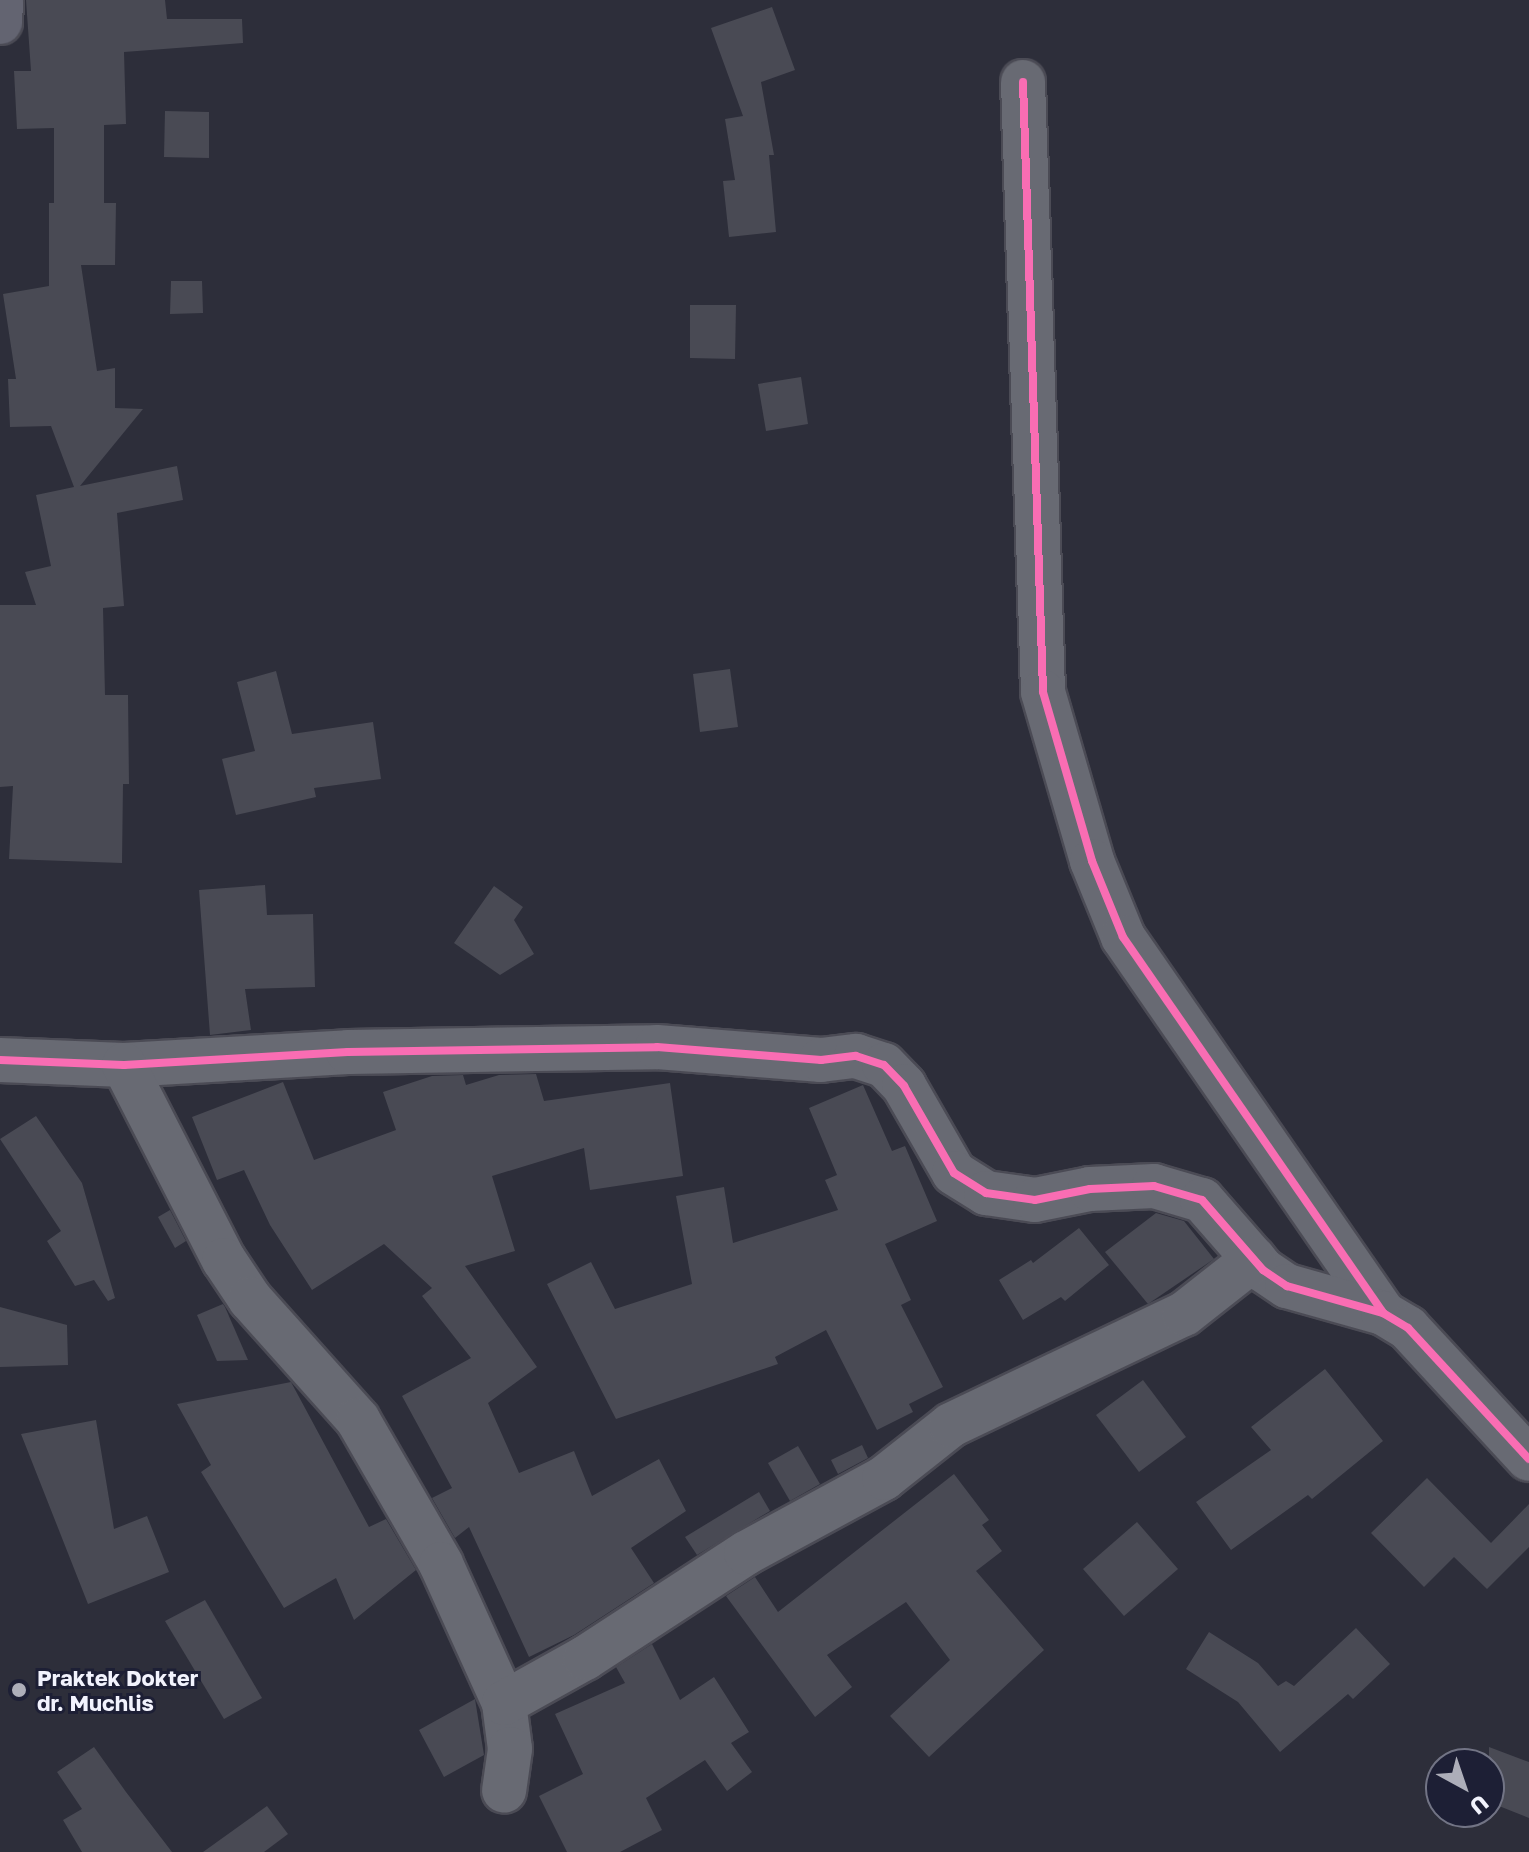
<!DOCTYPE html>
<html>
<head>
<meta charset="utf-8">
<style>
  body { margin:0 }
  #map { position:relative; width:1529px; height:1852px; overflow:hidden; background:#2d2e3a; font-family:"Golos Text",sans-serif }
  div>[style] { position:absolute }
  .building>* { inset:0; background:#494a54 }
  .roads { filter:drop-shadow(2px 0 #4b4b55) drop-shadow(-2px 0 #4b4b55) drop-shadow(0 2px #4b4b55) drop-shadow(0 -2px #4b4b55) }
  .minor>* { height:44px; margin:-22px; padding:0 22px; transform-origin:22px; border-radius:22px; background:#686a73 }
  .highway>* { height:44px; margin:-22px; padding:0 22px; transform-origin:22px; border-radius:22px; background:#636471 }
  .cycleway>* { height:8px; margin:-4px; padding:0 4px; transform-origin:4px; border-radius:4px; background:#f96db3 }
  .dots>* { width:22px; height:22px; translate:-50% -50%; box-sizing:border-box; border:4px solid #1d1f35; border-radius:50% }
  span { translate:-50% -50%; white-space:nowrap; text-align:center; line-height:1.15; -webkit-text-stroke:6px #1d1f35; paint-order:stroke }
  .poi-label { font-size:22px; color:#f2f3fd; font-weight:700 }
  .left { translate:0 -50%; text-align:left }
  .north { position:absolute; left:1425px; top:1748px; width:80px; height:80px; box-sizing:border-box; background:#1d1f35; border:2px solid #727485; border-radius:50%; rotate:140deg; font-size:22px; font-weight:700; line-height:32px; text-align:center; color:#f2f3fd }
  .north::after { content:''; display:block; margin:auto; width:28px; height:36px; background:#adaeb9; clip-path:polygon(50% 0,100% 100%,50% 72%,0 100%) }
</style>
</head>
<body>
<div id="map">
  <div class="building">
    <i style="clip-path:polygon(26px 0,165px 0,167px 19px,242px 19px,243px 43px,124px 52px,126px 124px,104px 125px,104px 203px,116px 203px,115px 265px,81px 265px,97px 371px,115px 368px,115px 408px,143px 409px,80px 486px,177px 466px,183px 500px,117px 513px,124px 606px,103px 608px,105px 695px,128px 695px,129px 784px,123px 784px,122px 863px,9px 859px,13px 786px,0 787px,0 605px,36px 605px,25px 572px,51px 566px,36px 495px,74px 487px,51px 426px,10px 427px,8px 379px,16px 379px,3px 294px,49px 286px,49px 203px,54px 203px,54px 128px,17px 129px,14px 71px,31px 71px)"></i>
    <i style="clip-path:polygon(772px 7px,795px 70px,761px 82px,774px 155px,769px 155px,776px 232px,729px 237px,723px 181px,735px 180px,725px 119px,743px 116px,711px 28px)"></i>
    <i style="clip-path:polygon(165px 111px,209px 112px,209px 158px,164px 157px)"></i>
    <i style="clip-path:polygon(171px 281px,202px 281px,203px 313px,170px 314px)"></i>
    <i style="clip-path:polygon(690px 305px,736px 305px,735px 359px,690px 358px)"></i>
    <i style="clip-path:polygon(801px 377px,808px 424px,766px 431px,758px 384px)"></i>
    <i style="clip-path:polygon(730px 669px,738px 727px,700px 732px,693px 674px)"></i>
    <i style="clip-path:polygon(276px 671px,292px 734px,373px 722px,381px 779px,314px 788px,316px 797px,236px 815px,222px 759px,255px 751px,237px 682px)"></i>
    <i style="clip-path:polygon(265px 885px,267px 915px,313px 914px,315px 987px,245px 989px,251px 1030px,210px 1035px,199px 890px)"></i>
    <i style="clip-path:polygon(494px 886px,523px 907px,514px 920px,534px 954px,500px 975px,454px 943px)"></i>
    <i style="clip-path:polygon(536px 1074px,544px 1101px,670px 1083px,683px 1176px,590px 1190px,584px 1148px,492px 1176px,515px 1251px,465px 1266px,537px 1367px,488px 1403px,519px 1473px,574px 1451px,592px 1496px,659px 1459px,686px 1511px,631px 1548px,654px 1583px,574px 1635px,529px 1657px,469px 1527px,455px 1538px,432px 1498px,452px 1488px,402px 1396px,471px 1358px,422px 1296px,432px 1288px,384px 1244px,312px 1290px,270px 1225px,244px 1170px,217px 1180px,192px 1117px,283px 1082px,314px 1160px,396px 1130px,383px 1092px,432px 1076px,463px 1075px,466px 1085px,499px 1075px)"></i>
    <i style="clip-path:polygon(863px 1085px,892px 1151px,905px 1146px,937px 1221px,885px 1244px,911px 1300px,901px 1305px,943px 1387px,909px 1404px,913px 1412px,877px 1430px,826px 1330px,775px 1357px,778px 1364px,616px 1419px,547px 1284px,591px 1262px,615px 1309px,692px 1284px,676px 1196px,724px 1187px,733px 1243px,838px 1210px,825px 1180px,837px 1175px,809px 1108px)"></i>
    <i style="clip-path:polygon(36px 1116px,82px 1183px,115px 1298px,108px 1301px,94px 1280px,75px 1286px,47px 1241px,61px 1231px,0 1139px)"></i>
    <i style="clip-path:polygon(170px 1210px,186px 1241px,175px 1248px,158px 1217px)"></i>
    <i style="clip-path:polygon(1156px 1213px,1184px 1221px,1214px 1259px,1148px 1304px,1105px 1252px)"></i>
    <i style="clip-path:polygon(1079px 1228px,1109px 1265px,1065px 1301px,1061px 1297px,1023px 1320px,999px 1280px,1031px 1260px,1033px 1263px)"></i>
    <i style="clip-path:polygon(223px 1304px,225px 1307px,248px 1360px,217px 1361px,197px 1315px)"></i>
    <i style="clip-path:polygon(0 1307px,67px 1325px,68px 1365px,0 1367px)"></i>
    <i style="clip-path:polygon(1325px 1369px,1383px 1441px,1312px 1499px,1308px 1495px,1231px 1550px,1196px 1502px,1271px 1450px,1251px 1427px)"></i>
    <i style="clip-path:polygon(1143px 1380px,1186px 1437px,1139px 1472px,1096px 1415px)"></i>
    <i style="clip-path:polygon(291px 1382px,369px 1527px,386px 1519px,416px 1570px,354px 1620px,336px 1578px,284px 1608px,201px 1472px,211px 1465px,177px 1404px)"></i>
    <i style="clip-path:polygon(96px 1420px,114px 1529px,147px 1516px,169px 1572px,88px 1604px,21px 1434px)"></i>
    <i style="clip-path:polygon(862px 1445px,868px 1458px,838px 1474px,831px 1460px)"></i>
    <i style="clip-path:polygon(798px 1446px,820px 1484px,790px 1501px,768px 1463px)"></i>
    <i style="clip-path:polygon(954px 1474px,989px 1520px,982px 1525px,1002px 1551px,976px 1571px,1044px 1650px,929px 1757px,890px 1716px,950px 1660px,906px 1602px,827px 1655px,852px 1687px,815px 1717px,726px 1596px,755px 1577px,778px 1612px)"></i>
    <i style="clip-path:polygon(1427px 1478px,1491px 1543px,1529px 1504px,1529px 1547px,1487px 1589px,1454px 1557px,1424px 1587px,1371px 1533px)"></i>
    <i style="clip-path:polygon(759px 1492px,770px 1511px,697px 1555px,685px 1537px)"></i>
    <i style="clip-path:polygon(1137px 1522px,1178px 1569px,1124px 1616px,1083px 1569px)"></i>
    <i style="clip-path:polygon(205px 1600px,262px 1698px,224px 1719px,165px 1621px)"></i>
    <i style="clip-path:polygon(1356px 1628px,1390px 1664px,1353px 1699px,1348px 1694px,1280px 1752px,1238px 1702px,1186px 1669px,1209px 1632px,1258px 1663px,1278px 1686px,1286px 1681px,1294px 1686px)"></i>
    <i style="clip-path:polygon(652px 1644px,680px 1700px,714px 1677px,749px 1732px,731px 1743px,752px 1772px,727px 1791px,705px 1760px,646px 1798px,662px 1830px,620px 1852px,567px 1852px,539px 1796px,583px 1774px,555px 1714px,625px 1683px,616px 1667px)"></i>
    <i style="clip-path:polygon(475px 1699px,484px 1755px,444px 1777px,419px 1730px)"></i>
    <i style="clip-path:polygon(94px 1747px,126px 1792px,172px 1852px,82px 1852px,63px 1820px,82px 1809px,57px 1772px)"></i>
    <i style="clip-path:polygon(1489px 1747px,1529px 1762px,1529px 1818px,1489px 1802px)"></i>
    <i style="clip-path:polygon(267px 1806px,288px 1834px,264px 1852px,203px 1852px)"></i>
  </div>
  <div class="roads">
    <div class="minor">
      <i style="left:1023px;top:82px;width:610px;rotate:88.12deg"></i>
      <i style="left:1043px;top:692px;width:176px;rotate:73.8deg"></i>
      <i style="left:1092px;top:861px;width:82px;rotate:67.8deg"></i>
      <i style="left:1123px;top:937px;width:457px;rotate:55.3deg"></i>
      <i style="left:0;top:1060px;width:124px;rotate:2.3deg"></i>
      <i style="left:124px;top:1065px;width:224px;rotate:-3.3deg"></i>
      <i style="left:348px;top:1052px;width:309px;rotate:-0.9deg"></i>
      <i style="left:657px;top:1047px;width:165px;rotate:4.5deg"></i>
      <i style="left:821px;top:1060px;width:35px;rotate:-7deg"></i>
      <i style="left:856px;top:1056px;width:29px;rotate:18deg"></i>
      <i style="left:884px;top:1065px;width:29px;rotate:46deg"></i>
      <i style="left:904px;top:1086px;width:100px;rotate:60.1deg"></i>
      <i style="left:954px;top:1173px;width:38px;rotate:32deg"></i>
      <i style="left:986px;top:1193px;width:49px;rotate:8.1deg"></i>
      <i style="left:1035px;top:1200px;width:56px;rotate:-11.3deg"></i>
      <i style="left:1090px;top:1189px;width:64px;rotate:-2.7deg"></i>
      <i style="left:1154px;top:1186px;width:50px;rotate:16.3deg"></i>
      <i style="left:1202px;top:1200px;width:93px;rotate:48.9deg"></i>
      <i style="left:1263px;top:1270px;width:29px;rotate:34deg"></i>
      <i style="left:1287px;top:1286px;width:100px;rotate:15.7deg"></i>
      <i style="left:1383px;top:1313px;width:29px;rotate:31deg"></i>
      <i style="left:1408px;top:1328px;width:178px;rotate:47.3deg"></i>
      <i style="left:124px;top:1065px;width:219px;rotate:62.9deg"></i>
      <i style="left:224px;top:1260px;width:47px;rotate:56.3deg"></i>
      <i style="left:250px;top:1299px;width:162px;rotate:48.2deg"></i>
      <i style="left:358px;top:1420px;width:166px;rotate:60deg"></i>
      <i style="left:441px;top:1564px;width:153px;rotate:65.6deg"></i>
      <i style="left:504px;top:1703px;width:46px;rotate:82.6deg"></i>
      <i style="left:510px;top:1749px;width:42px;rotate:98.1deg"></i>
      <i style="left:504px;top:1703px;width:93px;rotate:-29.1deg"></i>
      <i style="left:585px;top:1658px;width:192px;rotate:-33.1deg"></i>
      <i style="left:746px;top:1553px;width:157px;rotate:-28.5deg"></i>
      <i style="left:884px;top:1478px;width:85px;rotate:-38.3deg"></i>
      <i style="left:951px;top:1425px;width:258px;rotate:-25.5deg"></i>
      <i style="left:1184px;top:1314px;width:89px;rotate:-38.2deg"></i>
    </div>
    <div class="highway">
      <i style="left:0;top:22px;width:22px;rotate:-87deg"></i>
    </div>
  </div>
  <div class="cycleway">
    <i style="left:1023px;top:82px;width:610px;rotate:88.12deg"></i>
    <i style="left:1043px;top:692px;width:176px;rotate:73.8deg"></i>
    <i style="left:1092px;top:861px;width:82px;rotate:67.8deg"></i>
    <i style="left:1123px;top:937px;width:457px;rotate:55.3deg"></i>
    <i style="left:0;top:1060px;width:124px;rotate:2.3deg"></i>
    <i style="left:124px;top:1065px;width:224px;rotate:-3.3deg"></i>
    <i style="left:348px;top:1052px;width:309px;rotate:-0.9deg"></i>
    <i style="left:657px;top:1047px;width:165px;rotate:4.5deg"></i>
    <i style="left:821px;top:1060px;width:35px;rotate:-7deg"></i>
    <i style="left:856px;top:1056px;width:29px;rotate:18deg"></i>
    <i style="left:884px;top:1065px;width:29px;rotate:46deg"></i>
    <i style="left:904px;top:1086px;width:100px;rotate:60.1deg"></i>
    <i style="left:954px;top:1173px;width:38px;rotate:32deg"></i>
    <i style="left:986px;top:1193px;width:49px;rotate:8.1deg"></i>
    <i style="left:1035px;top:1200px;width:56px;rotate:-11.3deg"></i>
    <i style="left:1090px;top:1189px;width:64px;rotate:-2.7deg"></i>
    <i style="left:1154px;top:1186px;width:50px;rotate:16.3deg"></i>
    <i style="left:1202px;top:1200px;width:93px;rotate:48.9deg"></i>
    <i style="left:1263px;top:1270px;width:29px;rotate:34deg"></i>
    <i style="left:1287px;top:1286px;width:100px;rotate:15.7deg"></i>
    <i style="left:1383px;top:1313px;width:29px;rotate:31deg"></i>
    <i style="left:1408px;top:1328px;width:178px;rotate:47.3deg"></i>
  </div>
  <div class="dots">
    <i style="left:19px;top:1690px;background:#adaeb9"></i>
  </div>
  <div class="poi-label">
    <span class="left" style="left:37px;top:1690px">Praktek Dokter<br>dr. Muchlis</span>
  </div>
  <div class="north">U</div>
</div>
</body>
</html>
